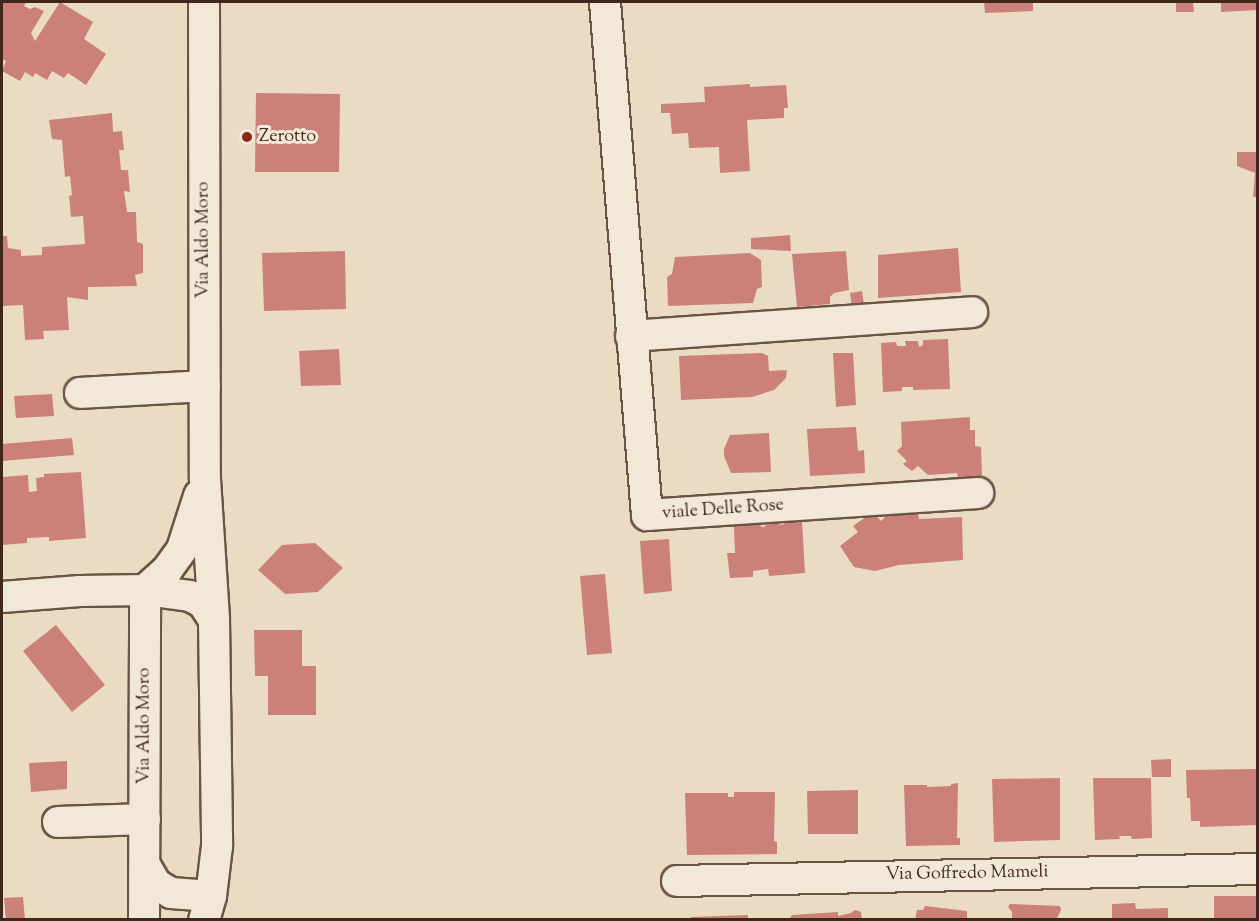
<!DOCTYPE html>
<html>
<head>
<meta charset="utf-8">
<style>
  body { margin:0 }
  #map { position:relative; width:1259px; height:921px; overflow:hidden; background:#eadbc3; font-family:"Sorts Mill Goudy",serif }
  div>[style] { position:absolute }
  .building>* { inset:0; background:#cb8179 }
  .roads { filter:drop-shadow(2px 0 #6b5445) drop-shadow(-2px 0 #6b5445) drop-shadow(0 2px #6b5445) drop-shadow(0 -2px #6b5445) }
  .minor>* { height:30px; margin:-15px; padding:0 15px; transform-origin:15px; border-radius:15px; background:#f1e8d8 }
  .dots>* { width:16px; height:16px; translate:-50% -50%; box-sizing:border-box; border:3px solid #f1e8d8; border-radius:50% }
  span { translate:-50% -50%; white-space:nowrap; text-align:center; line-height:1.15; -webkit-text-stroke:6px #f1e8d8; paint-order:stroke }
  .poi-label { font-size:18px; color:#41271b }
  .left { translate:0 -50%; text-align:left }
  .street-label { font-size:18px; color:#41271b }
  .frame { position:absolute; inset:0; border:3px solid #41271b; pointer-events:none }
</style>
</head>
<body>
<div id="map">
  <div class="building">
    <i style="clip-path:polygon(2px 2px,26px 2px,24px 6px,30px 9px,35px 7px,44px 11px,31px 33px,35px 41px,60px 2px,93px 22px,84px 39px,106px 54px,86px 85px,68px 73px,64px 78px,52px 71px,47px 80px,35px 73px,33px 77px,25px 72px,20px 81px,2px 71px,6px 61px,2px 59px)"></i>
    <i style="clip-path:polygon(984px 2px,1033px 2px,1033px 11px,985px 13px)"></i>
    <i style="clip-path:polygon(1176px 2px,1193px 2px,1194px 12px,1176px 12px)"></i>
    <i style="clip-path:polygon(1221px 2px,1258px 2px,1258px 10px,1221px 12px)"></i>
    <i style="clip-path:polygon(750px 84px,750px 87px,786px 85px,788px 108px,784px 108px,784px 118px,747px 120px,750px 171px,720px 173px,719px 147px,689px 148px,688px 133px,672px 134px,670px 113px,661px 113px,661px 104px,705px 102px,704px 87px)"></i>
    <i style="clip-path:polygon(256px 93px,340px 94px,339px 172px,255px 172px)"></i>
    <i style="clip-path:polygon(112px 113px,113px 132px,122px 131px,124px 150px,119px 150px,121px 170px,128px 170px,130px 192px,124px 191px,127px 212px,136px 212px,137px 242px,143px 244px,143px 273px,135px 275px,137px 286px,88px 287px,88px 300px,67px 297px,69px 330px,43px 331px,44px 339px,25px 340px,23px 305px,2px 306px,2px 236px,7px 236px,8px 248px,21px 250px,21px 256px,42px 255px,42px 247px,85px 244px,83px 216px,71px 217px,69px 196px,72px 195px,70px 176px,65px 177px,62px 140px,52px 139px,49px 120px)"></i>
    <i style="clip-path:polygon(1237px 152px,1258px 152px,1258px 197px,1253px 197px,1255px 173px,1237px 166px)"></i>
    <i style="clip-path:polygon(790px 235px,791px 251px,751px 249px,751px 238px)"></i>
    <i style="clip-path:polygon(958px 248px,961px 292px,878px 298px,878px 255px)"></i>
    <i style="clip-path:polygon(345px 251px,346px 309px,264px 311px,262px 253px)"></i>
    <i style="clip-path:polygon(846px 251px,849px 290px,834px 293px,830px 297px,830px 304px,797px 307px,792px 254px)"></i>
    <i style="clip-path:polygon(750px 253px,761px 260px,762px 287px,757px 289px,753px 303px,668px 306px,667px 277px,672px 274px,675px 257px)"></i>
    <i style="clip-path:polygon(862px 291px,864px 305px,852px 306px,850px 293px)"></i>
    <i style="clip-path:polygon(948px 339px,950px 389px,913px 390px,913px 387px,902px 387px,902px 391px,883px 392px,881px 343px,896px 342px,897px 346px,906px 346px,905px 341px,918px 341px,919px 347px,923px 345px,923px 340px)"></i>
    <i style="clip-path:polygon(339px 349px,341px 385px,301px 386px,299px 351px)"></i>
    <i style="clip-path:polygon(762px 353px,768px 356px,769px 371px,787px 370px,786px 378px,774px 390px,752px 397px,681px 400px,679px 356px)"></i>
    <i style="clip-path:polygon(833px 353px,853px 353px,856px 405px,836px 407px)"></i>
    <i style="clip-path:polygon(52px 394px,54px 416px,16px 418px,14px 396px)"></i>
    <i style="clip-path:polygon(970px 417px,970px 430px,975px 430px,975px 446px,981px 447px,982px 476px,958px 477px,957px 473px,928px 475px,918px 466px,912px 471px,903px 464px,907px 461px,897px 451px,902px 446px,901px 422px)"></i>
    <i style="clip-path:polygon(856px 427px,858px 451px,864px 450px,865px 473px,810px 476px,807px 429px)"></i>
    <i style="clip-path:polygon(769px 433px,771px 472px,731px 473px,724px 456px,724px 449px,730px 435px)"></i>
    <i style="clip-path:polygon(72px 438px,74px 455px,2px 461px,2px 444px)"></i>
    <i style="clip-path:polygon(81px 472px,86px 538px,49px 541px,49px 537px,27px 538px,27px 543px,2px 545px,2px 477px,28px 475px,29px 492px,37px 491px,36px 478px,44px 477px,44px 474px)"></i>
    <i style="clip-path:polygon(873px 512px,881px 521px,887px 515px,918px 514px,919px 519px,962px 517px,963px 560px,899px 565px,875px 571px,854px 567px,840px 546px,858px 532px,853px 526px)"></i>
    <i style="clip-path:polygon(772px 520px,780px 525px,784px 524px,783px 520px,802px 521px,805px 573px,769px 576px,768px 569px,753px 571px,753px 577px,730px 578px,727px 553px,735px 553px,734px 527px,736px 524px,760px 523px,761px 527px,764px 527px)"></i>
    <i style="clip-path:polygon(669px 539px,672px 591px,644px 594px,640px 541px)"></i>
    <i style="clip-path:polygon(315px 543px,343px 568px,318px 592px,285px 594px,258px 570px,282px 545px)"></i>
    <i style="clip-path:polygon(605px 574px,612px 653px,587px 655px,580px 576px)"></i>
    <i style="clip-path:polygon(56px 625px,105px 685px,72px 712px,23px 651px)"></i>
    <i style="clip-path:polygon(254px 630px,302px 630px,302px 666px,316px 666px,316px 715px,268px 715px,268px 676px,255px 676px)"></i>
    <i style="clip-path:polygon(1171px 759px,1171px 777px,1152px 777px,1151px 760px)"></i>
    <i style="clip-path:polygon(67px 761px,67px 789px,31px 792px,29px 763px)"></i>
    <i style="clip-path:polygon(1257px 769px,1258px 825px,1200px 827px,1200px 821px,1191px 821px,1190px 798px,1187px 798px,1186px 770px)"></i>
    <i style="clip-path:polygon(1060px 778px,1060px 840px,994px 842px,992px 779px)"></i>
    <i style="clip-path:polygon(1093px 778px,1151px 778px,1152px 838px,1132px 839px,1131px 836px,1119px 836px,1120px 839px,1095px 840px)"></i>
    <i style="clip-path:polygon(958px 783px,957px 838px,960px 838px,960px 845px,906px 846px,904px 785px,927px 785px,927px 787px,951px 786px,951px 784px)"></i>
    <i style="clip-path:polygon(858px 790px,858px 834px,808px 834px,807px 791px)"></i>
    <i style="clip-path:polygon(734px 792px,775px 792px,774px 841px,777px 842px,777px 854px,687px 855px,685px 793px,728px 793px,728px 797px,734px 797px)"></i>
    <i style="clip-path:polygon(1214px 896px,1258px 896px,1258px 920px,1214px 920px)"></i>
    <i style="clip-path:polygon(23px 897px,25px 920px,6px 920px,4px 898px)"></i>
    <i style="clip-path:polygon(1135px 903px,1136px 909px,1168px 908px,1168px 920px,1112px 920px,1112px 904px)"></i>
    <i style="clip-path:polygon(1010px 904px,1060px 906px,1061px 910px,1056px 920px,1012px 920px,1012px 912px,1008px 907px)"></i>
    <i style="clip-path:polygon(925px 906px,967px 911px,967px 920px,915px 920px,917px 910px,923px 910px)"></i>
    <i style="clip-path:polygon(855px 910px,861px 912px,862px 920px,789px 920px,792px 915px,838px 912px,838px 916px,851px 913px)"></i>
    <i style="clip-path:polygon(748px 915px,748px 920px,691px 920px,691px 917px)"></i>
  </div>
  <div class="roads">
    <div class="minor">
      <i style="left:204px;top:2px;width:477px;rotate:89.9deg"></i>
      <i style="left:205px;top:479px;width:141px;rotate:86.3deg"></i>
      <i style="left:214px;top:620px;width:226px;rotate:89.2deg"></i>
      <i style="left:217px;top:846px;width:50px;rotate:96.8deg"></i>
      <i style="left:211px;top:896px;width:25px;rotate:106deg"></i>
      <i style="left:605px;top:2px;width:515px;rotate:85.32deg"></i>
      <i style="left:647px;top:515px;width:332px;rotate:-3.8deg"></i>
      <i style="left:631px;top:336px;width:342px;rotate:-4deg"></i>
      <i style="left:80px;top:393px;width:125px;rotate:-3.2deg"></i>
      <i style="left:2px;top:597px;width:78px;rotate:-4.4deg"></i>
      <i style="left:80px;top:591px;width:65px;rotate:-0.9deg"></i>
      <i style="left:145px;top:590px;width:45px;rotate:7.6deg"></i>
      <i style="left:190px;top:596px;width:15px;rotate:28deg"></i>
      <i style="left:203px;top:603px;width:20px;rotate:57deg"></i>
      <i style="left:58px;top:822px;width:87px;rotate:-2deg"></i>
      <i style="left:145px;top:865px;width:22px;rotate:60deg"></i>
      <i style="left:156px;top:884px;width:17px;rotate:31deg"></i>
      <i style="left:171px;top:893px;width:40px;rotate:4.3deg"></i>
      <i style="left:677px;top:881px;width:581px;rotate:-1.18deg"></i>
      <i style="left:144px;top:920px;width:330px;rotate:-89.8deg"></i>
      <i style="left:145px;top:590px;width:30px;rotate:-42deg"></i>
      <i style="left:167px;top:570px;width:26px;rotate:-54deg"></i>
      <i style="left:182px;top:549px;width:56px;rotate:-72.2deg"></i>
    </div>
  </div>
  <div class="dots">
    <i style="left:247px;top:137px;background:#8f2418"></i>
  </div>
  <div class="poi-label">
    <span class="left" style="left:259px;top:137px">Zerotto</span>
  </div>
  <div class="street-label">
    <span style="left:204px;top:240px;rotate:-90deg">Via Aldo Moro</span>
    <span style="left:723px;top:510px;rotate:-4deg">viale Delle Rose</span>
    <span style="left:145px;top:726px;rotate:-90deg">Via Aldo Moro</span>
    <span style="left:967px;top:874px;rotate:-1deg">Via Goffredo Mameli</span>
  </div>
  <div class="frame"></div>
</div>
</body>
</html>
